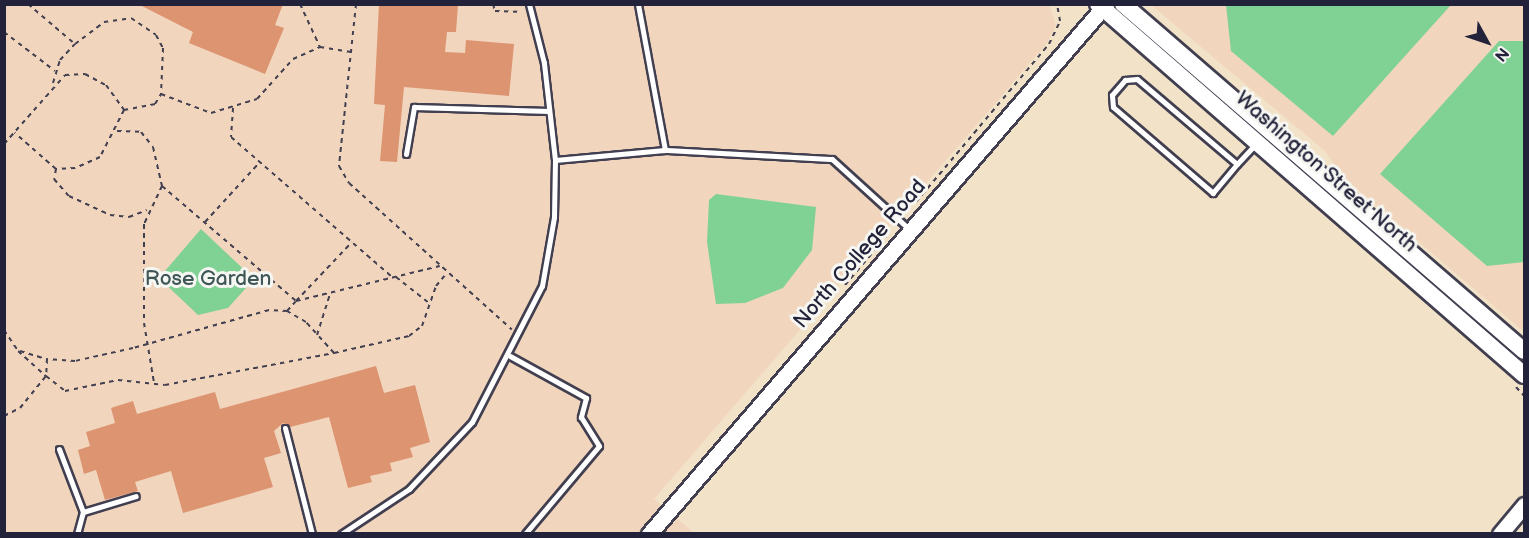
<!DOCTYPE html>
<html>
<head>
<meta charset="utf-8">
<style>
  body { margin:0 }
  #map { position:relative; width:1529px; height:538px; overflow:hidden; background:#f2e2c8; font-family:"Balsamiq Sans",sans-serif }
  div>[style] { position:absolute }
  .built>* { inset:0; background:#f1d5bd }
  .green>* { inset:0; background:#80d294 }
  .building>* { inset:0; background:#dc9471 }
  .path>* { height:2px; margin-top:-1px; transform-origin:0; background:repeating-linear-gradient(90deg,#413f50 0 4.5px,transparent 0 9px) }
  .roads { filter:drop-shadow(2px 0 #413f50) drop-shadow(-2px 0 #413f50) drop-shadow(0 2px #413f50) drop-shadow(0 -2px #413f50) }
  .lane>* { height:5px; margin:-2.5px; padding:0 2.5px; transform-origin:2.5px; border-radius:2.5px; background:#fff }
  .secondary>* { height:15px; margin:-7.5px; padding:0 7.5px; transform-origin:7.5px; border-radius:7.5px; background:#fff }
  .primary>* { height:16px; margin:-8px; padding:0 8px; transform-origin:8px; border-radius:8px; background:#fff }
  span { translate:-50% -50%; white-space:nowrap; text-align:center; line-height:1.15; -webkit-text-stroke:6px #f6f6f2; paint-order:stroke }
  .street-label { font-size:21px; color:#22223b }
  .park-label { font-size:21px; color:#3e5756 }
  .frame { position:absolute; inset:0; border:6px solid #22223b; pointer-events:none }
  .north { position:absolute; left:1457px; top:12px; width:60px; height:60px; -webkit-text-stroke:4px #f6f6f2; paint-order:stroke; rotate:130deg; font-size:16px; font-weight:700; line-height:24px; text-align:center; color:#22223b }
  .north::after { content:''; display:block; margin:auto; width:21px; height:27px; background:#22223b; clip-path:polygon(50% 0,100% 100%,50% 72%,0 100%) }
</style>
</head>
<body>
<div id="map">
  <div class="built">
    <i style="clip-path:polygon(1049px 4px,1056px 25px,1047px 43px,654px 499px,694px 533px,5px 534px,4px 5px)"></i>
    <i style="clip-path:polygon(1151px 5px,1524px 5px,1523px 331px,1343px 177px,1325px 151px)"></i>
  </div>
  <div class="green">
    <i style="clip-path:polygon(1226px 5px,1450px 4px,1450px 6px,1333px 136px,1231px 51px)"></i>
    <i style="clip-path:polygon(1499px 41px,1524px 41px,1524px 262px,1487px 266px,1380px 174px)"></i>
    <i style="clip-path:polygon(716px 194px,816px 207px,812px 250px,783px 288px,745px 303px,716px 304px,707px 242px,709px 200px)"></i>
    <i style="clip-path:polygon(201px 229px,254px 279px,228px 308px,198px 315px,159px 278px)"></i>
  </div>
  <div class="building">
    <i style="clip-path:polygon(138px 4px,283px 4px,275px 25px,284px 28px,265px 74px,189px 43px,193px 32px)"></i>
    <i style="clip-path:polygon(379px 4px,458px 4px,456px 32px,447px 32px,445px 52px,465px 53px,466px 40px,514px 44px,509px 96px,404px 87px,397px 162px,380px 161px,385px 105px,374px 104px)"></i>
    <i style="clip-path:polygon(376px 366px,384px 393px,415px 385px,430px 442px,410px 448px,413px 457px,390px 463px,392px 471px,370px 476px,372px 482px,348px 488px,329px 417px,290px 427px,283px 423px,274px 431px,281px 453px,264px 458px,273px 487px,183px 513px,171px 471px,135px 482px,138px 491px,105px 500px,96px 470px,84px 474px,78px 450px,90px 446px,86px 432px,115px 423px,111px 408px,133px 401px,137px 414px,215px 392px,220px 409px)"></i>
  </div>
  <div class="path">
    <i style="left:28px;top:4px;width:62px;rotate:40.4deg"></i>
    <i style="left:300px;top:4px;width:47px;rotate:65.1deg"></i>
    <i style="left:320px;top:47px;width:33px;rotate:9deg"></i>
    <i style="left:356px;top:4px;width:163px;rotate:96deg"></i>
    <i style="left:339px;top:166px;width:20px;rotate:60deg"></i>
    <i style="left:349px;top:183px;width:219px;rotate:42deg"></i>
    <i style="left:493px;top:4px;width:7px;rotate:74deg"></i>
    <i style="left:495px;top:11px;width:23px;rotate:2deg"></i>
    <i style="left:4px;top:32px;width:64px;rotate:37.4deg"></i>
    <i style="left:53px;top:83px;width:24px;rotate:-73deg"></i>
    <i style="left:60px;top:60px;width:22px;rotate:-47deg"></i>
    <i style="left:75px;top:44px;width:36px;rotate:-37deg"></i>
    <i style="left:104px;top:22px;width:27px;rotate:-8deg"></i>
    <i style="left:131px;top:18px;width:30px;rotate:34deg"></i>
    <i style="left:156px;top:35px;width:15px;rotate:62deg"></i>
    <i style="left:163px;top:48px;width:46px;rotate:92.5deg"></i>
    <i style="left:161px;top:94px;width:53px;rotate:20.8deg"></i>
    <i style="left:211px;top:113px;width:48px;rotate:-16.9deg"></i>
    <i style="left:257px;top:99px;width:54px;rotate:-48deg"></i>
    <i style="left:293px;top:59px;width:30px;rotate:-24deg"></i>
    <i style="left:233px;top:108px;width:29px;rotate:94deg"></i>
    <i style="left:231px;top:137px;width:215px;rotate:41deg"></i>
    <i style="left:124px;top:110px;width:32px;rotate:-11deg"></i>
    <i style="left:155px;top:104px;width:12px;rotate:-59deg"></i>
    <i style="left:117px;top:131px;width:24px;rotate:2deg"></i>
    <i style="left:141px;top:132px;width:19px;rotate:51deg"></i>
    <i style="left:153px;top:147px;width:40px;rotate:77deg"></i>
    <i style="left:162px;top:186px;width:42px;rotate:115.3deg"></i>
    <i style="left:144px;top:224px;width:99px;rotate:90deg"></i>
    <i style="left:144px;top:323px;width:61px;rotate:80.5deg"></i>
    <i style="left:4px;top:144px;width:92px;rotate:-48.5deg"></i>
    <i style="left:65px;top:75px;width:20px;rotate:-3deg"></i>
    <i style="left:85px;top:74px;width:24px;rotate:28deg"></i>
    <i style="left:106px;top:85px;width:31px;rotate:54deg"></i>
    <i style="left:124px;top:110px;width:53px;rotate:117.1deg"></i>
    <i style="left:100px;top:157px;width:27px;rotate:156deg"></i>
    <i style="left:75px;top:168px;width:19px;rotate:177deg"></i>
    <i style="left:56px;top:169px;width:55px;rotate:-138.7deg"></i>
    <i style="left:56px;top:169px;width:10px;rotate:101deg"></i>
    <i style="left:54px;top:179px;width:23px;rotate:49deg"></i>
    <i style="left:69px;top:196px;width:45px;rotate:24.9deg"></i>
    <i style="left:110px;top:215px;width:19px;rotate:6deg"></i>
    <i style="left:129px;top:217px;width:19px;rotate:-21deg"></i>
    <i style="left:162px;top:186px;width:177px;rotate:40.6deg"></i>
    <i style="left:296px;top:301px;width:81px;rotate:-46.5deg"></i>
    <i style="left:916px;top:202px;width:207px;rotate:-49.9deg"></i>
    <i style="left:1049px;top:44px;width:25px;rotate:-64deg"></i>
    <i style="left:1060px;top:21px;width:17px;rotate:-100deg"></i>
    <i style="left:205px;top:222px;width:81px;rotate:-47.5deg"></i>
    <i style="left:396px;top:277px;width:42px;rotate:38.2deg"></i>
    <i style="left:845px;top:285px;width:63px;rotate:-49.5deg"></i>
    <i style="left:287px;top:311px;width:13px;rotate:-48deg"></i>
    <i style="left:296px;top:301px;width:148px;rotate:-13.7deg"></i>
    <i style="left:4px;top:330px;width:25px;rotate:56deg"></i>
    <i style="left:18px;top:351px;width:38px;rotate:42deg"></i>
    <i style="left:317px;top:335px;width:43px;rotate:-72.4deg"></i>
    <i style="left:20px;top:351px;width:28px;rotate:17deg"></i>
    <i style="left:47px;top:359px;width:17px;rotate:93deg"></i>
    <i style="left:334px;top:353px;width:77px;rotate:-12.8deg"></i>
    <i style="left:409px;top:336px;width:16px;rotate:-38deg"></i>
    <i style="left:422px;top:326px;width:42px;rotate:-70.7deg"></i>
    <i style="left:436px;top:286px;width:17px;rotate:-50deg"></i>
    <i style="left:1516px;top:387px;width:12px;rotate:48deg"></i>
    <i style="left:4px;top:416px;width:18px;rotate:-27deg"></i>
    <i style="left:20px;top:408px;width:41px;rotate:-50.9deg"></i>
    <i style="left:46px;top:376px;width:24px;rotate:38deg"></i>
    <i style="left:65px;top:391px;width:54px;rotate:-11.7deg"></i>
    <i style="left:118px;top:380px;width:47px;rotate:6.1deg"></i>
    <i style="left:165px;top:385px;width:172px;rotate:-10.7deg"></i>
    <i style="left:334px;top:353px;width:42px;rotate:-132.1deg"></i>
    <i style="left:306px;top:322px;width:22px;rotate:-150deg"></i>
    <i style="left:287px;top:311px;width:18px;rotate:-177deg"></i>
    <i style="left:269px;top:310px;width:141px;rotate:164.4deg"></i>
    <i style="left:133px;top:348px;width:59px;rotate:167.4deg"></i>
    <i style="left:75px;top:361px;width:28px;rotate:-176deg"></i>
  </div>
  <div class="roads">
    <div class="lane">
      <i style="left:665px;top:150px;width:167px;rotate:3.1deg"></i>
      <i style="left:832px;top:159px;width:104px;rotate:42.3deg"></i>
      <i style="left:406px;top:154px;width:48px;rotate:-80.3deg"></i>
      <i style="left:414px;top:107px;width:135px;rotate:1.7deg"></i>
      <i style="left:555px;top:160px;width:110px;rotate:-5.2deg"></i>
      <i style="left:665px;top:150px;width:148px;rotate:-100.5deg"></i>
      <i style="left:1237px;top:164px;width:38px;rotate:130deg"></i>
      <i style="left:1213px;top:193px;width:132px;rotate:-139.3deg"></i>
      <i style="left:1113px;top:107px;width:12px;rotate:-95deg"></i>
      <i style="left:1112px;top:95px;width:20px;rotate:-49deg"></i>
      <i style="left:1125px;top:80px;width:12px;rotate:-5deg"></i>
      <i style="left:1137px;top:79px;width:131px;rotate:40.4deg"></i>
      <i style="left:1237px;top:164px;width:26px;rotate:-47deg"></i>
      <i style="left:510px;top:356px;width:87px;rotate:28.9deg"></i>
      <i style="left:586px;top:398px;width:20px;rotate:105deg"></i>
      <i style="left:581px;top:417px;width:34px;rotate:58deg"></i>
      <i style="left:599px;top:446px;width:115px;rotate:130.1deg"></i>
      <i style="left:285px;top:428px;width:109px;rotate:75.7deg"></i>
      <i style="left:59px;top:449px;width:67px;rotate:69.1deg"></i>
      <i style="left:77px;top:534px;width:23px;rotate:-75deg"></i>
      <i style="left:83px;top:512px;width:55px;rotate:-16.8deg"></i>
      <i style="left:341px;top:534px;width:82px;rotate:-33.5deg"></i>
      <i style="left:409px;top:489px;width:92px;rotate:-46.8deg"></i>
      <i style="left:472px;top:422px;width:153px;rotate:-62.8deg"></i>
      <i style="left:542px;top:286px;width:70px;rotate:-80.1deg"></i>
      <i style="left:554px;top:217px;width:57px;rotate:-89deg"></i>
      <i style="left:555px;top:160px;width:98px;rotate:-96.5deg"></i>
      <i style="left:544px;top:63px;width:61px;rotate:-104.3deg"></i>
    </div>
    <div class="secondary">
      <i style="left:649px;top:534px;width:700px;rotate:-49.23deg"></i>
      <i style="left:1500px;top:534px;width:38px;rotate:-50deg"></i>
    </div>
    <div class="primary">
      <i style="left:1098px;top:4px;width:565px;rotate:41.05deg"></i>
      <i style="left:1123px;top:4px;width:530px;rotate:40.87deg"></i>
    </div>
  </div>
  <div class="street-label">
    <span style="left:1326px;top:172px;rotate:41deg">Washington Street North</span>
    <span style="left:860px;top:254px;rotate:-49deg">North College Road</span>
  </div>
  <div class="park-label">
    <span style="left:208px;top:279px">Rose Garden</span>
  </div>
  <div class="frame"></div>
  <div class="north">N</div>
</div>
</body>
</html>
